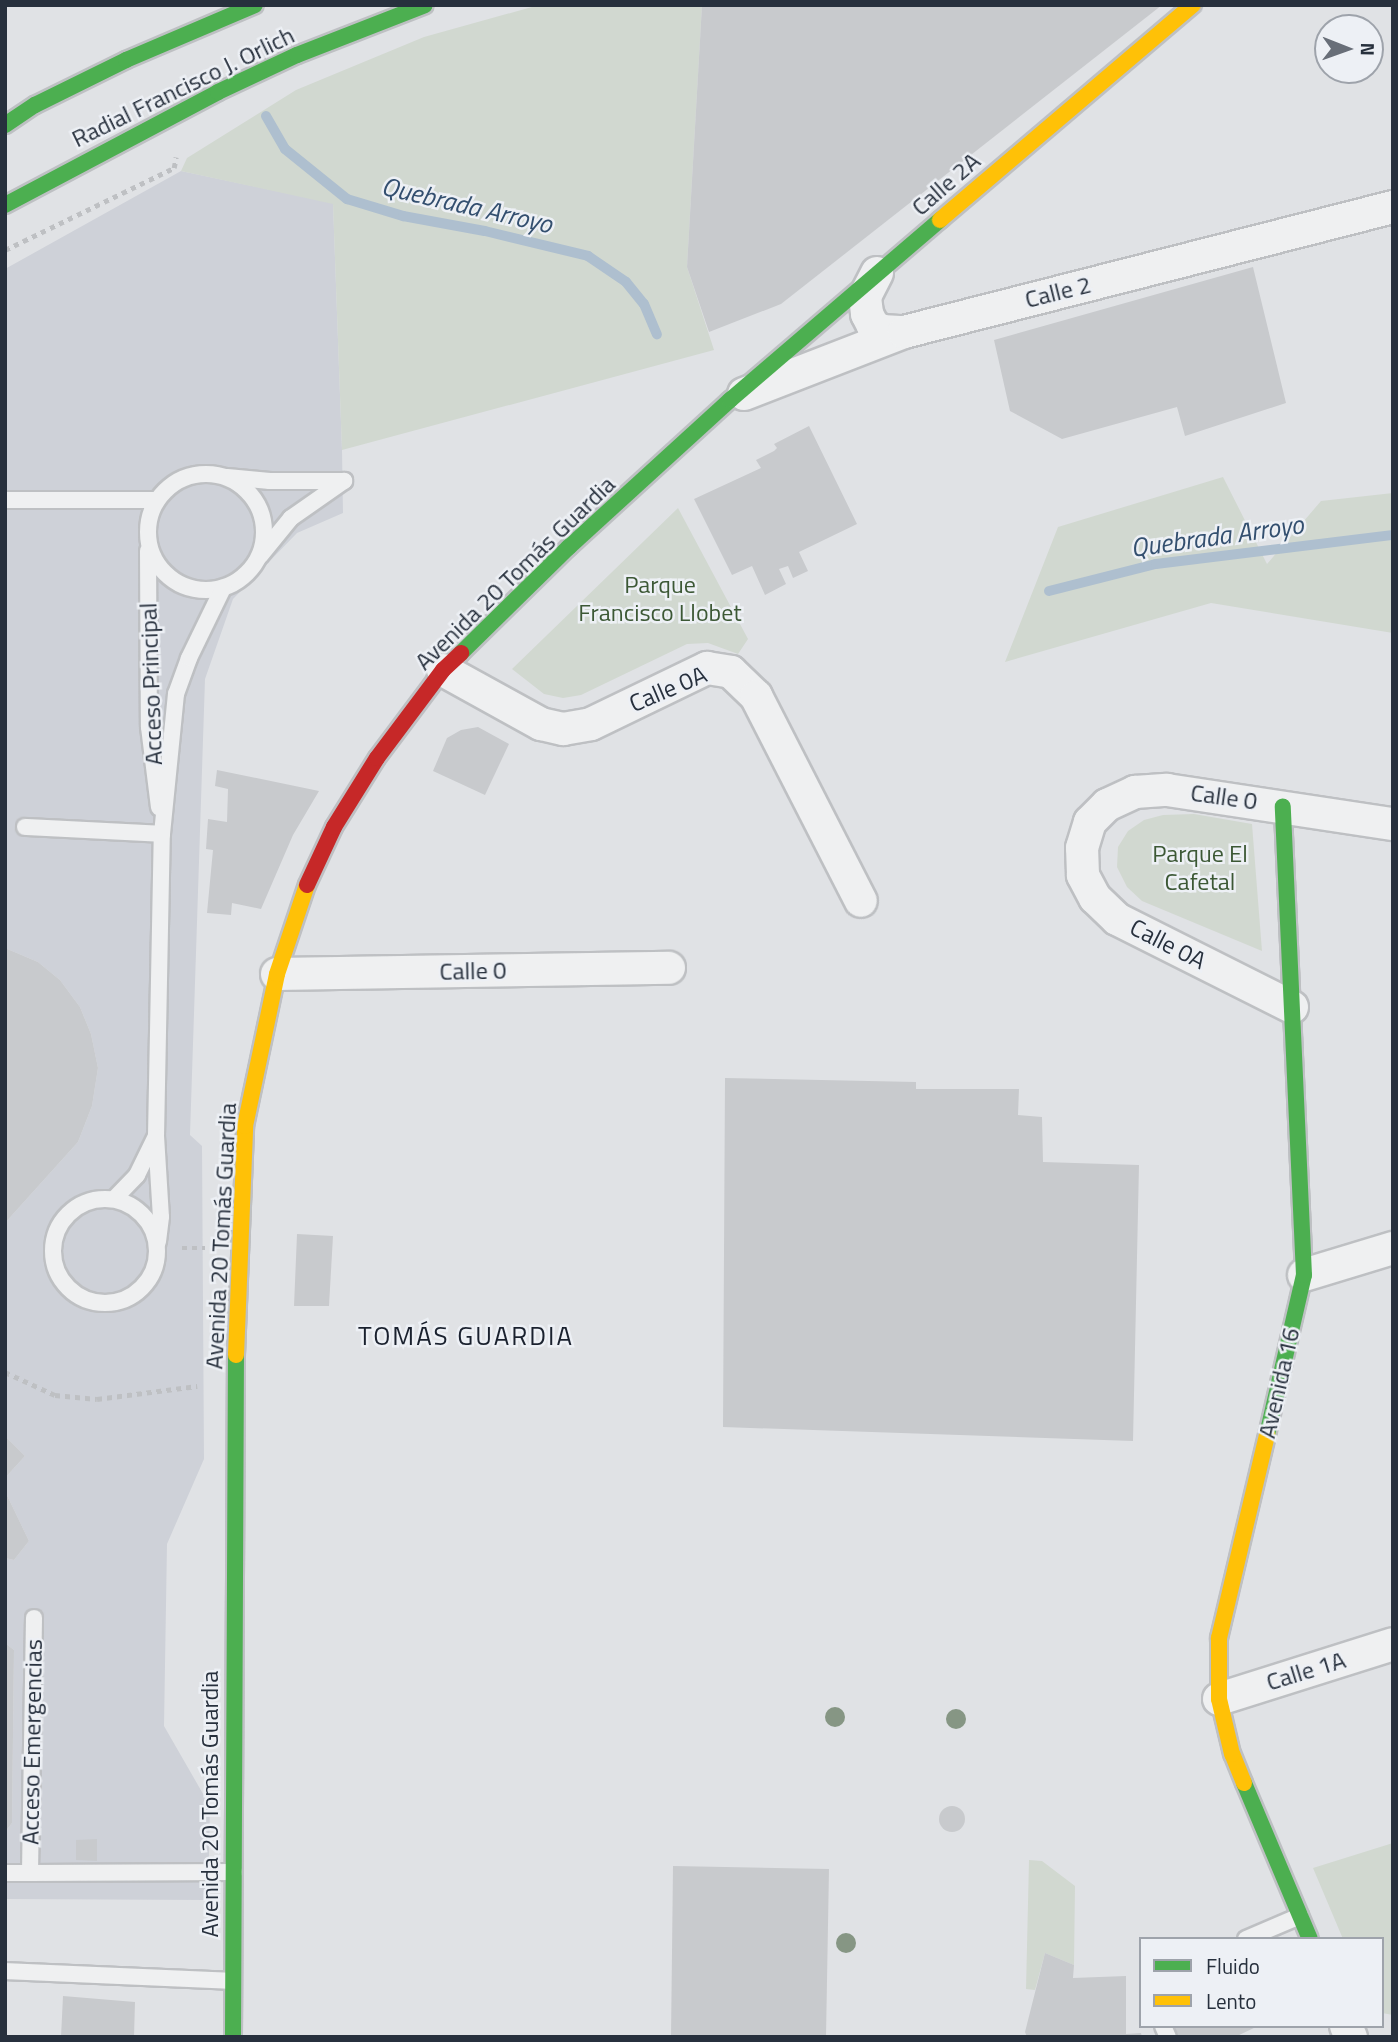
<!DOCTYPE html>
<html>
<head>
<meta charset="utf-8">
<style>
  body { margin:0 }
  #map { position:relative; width:1398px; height:2042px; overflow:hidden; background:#e0e2e5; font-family:"Titillium Web",sans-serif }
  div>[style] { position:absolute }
  .built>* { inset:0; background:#ced1d8 }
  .green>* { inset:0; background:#d1d8d0 }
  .stream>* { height:10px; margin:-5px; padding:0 5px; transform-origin:5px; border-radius:5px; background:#aebfcf }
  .building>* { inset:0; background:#c8cacd }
  .round { border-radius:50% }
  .path>* { height:4.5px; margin-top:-2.25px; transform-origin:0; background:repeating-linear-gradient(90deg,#bec0c3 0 5px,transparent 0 10px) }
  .roads { filter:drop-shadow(2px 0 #bec0c3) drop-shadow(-2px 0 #bec0c3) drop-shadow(0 2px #bec0c3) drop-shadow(0 -2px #bec0c3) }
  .lane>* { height:16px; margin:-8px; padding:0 8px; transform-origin:8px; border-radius:8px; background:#eff0f1 }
  .lane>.ring { margin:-8px; padding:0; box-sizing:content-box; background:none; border:16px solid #eff0f1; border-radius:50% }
  .street>* { height:32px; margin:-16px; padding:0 16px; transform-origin:16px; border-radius:16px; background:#eff0f1 }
  .fast>* { height:16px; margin:-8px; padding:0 8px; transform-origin:8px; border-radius:8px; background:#4caf50 }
  .slow>* { height:16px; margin:-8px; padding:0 8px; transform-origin:8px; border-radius:8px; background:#ffc107 }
  .jam>* { height:16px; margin:-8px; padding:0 8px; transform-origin:8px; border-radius:8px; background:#c62828 }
  .trees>* { width:20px; height:20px; margin:-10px; border-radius:50%; background:#869684 }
  span { translate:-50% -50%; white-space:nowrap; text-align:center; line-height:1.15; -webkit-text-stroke:5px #edf0f5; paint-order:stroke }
  .street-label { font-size:24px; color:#27303d }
  .park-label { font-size:24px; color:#3c5835 }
  .water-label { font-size:26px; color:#334f6f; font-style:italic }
  .neighbourhood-label { font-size:26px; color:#1a212e; letter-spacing:2px }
  .frame { position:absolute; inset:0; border:7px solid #27303d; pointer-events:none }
  .legend { position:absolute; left:1139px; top:1937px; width:245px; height:91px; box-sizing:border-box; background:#edf0f5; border:2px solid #9ea3ab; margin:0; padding:9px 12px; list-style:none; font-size:21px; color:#27303d }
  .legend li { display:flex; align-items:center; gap:14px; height:35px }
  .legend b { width:35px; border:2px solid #9ea3ab }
  .north { position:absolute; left:1314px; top:14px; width:70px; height:70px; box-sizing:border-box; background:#edf0f5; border:2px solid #9ea3ab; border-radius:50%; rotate:91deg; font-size:19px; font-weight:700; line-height:28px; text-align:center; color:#27303d }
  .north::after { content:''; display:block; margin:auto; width:24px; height:32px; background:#686e78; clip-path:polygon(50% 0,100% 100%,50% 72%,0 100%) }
</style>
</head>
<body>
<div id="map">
  <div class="built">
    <i style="clip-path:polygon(181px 171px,333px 203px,342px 450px,343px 513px,297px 533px,233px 599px,205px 679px,190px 1135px,202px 1146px,204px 1459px,167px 1544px,164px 1726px,210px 1806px,208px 1900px,5px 1899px,5px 1832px,12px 1823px,14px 1650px,5px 1643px,5px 1558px,14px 1560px,29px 1541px,5px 1491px,5px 1478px,25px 1456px,5px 1436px,5px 1223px,78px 1142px,92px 1106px,98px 1068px,91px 1034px,80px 1007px,60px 980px,38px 962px,5px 948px,5px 269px)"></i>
  </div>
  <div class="green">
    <i style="clip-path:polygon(539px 5px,702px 5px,687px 267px,714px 350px,342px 450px,333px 204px,181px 171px,187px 158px,296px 90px,424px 37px)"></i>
    <i style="clip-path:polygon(1223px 477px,1267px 564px,1321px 501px,1393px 493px,1393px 633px,1211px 603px,1005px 662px,1058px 527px)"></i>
    <i style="clip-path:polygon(678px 508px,748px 639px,738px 654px,708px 643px,687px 644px,581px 695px,563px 698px,544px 694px,512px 669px)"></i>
    <i style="clip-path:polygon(1194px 814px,1252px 824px,1262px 951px,1142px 901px,1127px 887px,1117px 867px,1118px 847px,1128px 831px,1144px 820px,1163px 815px)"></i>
    <i style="clip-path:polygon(1393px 1843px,1393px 2015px,1382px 2013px,1382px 1939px,1343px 1939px,1313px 1868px)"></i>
    <i style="clip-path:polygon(1029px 1860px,1042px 1861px,1075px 1886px,1074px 1965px,1045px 1953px,1035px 1990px,1026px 1989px)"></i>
  </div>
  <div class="stream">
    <i style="left:266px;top:116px;width:38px;rotate:60deg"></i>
    <i style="left:285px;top:149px;width:80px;rotate:38.9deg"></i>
    <i style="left:347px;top:199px;width:59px;rotate:16.9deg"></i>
    <i style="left:403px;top:216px;width:83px;rotate:10.4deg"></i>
    <i style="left:485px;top:231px;width:106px;rotate:13.6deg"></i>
    <i style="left:588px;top:256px;width:46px;rotate:34.4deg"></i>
    <i style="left:626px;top:282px;width:28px;rotate:51deg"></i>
    <i style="left:644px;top:304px;width:33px;rotate:67deg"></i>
    <i style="left:1049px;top:591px;width:110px;rotate:-14.2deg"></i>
    <i style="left:1156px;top:564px;width:239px;rotate:-7deg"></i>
  </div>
  <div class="building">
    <i style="clip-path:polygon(702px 5px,1162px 5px,781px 304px,709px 332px,687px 267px)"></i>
    <i style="clip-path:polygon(1253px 267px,1286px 403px,1185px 436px,1177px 407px,1062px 439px,1010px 411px,994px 340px)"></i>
    <i style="clip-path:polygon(809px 426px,857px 524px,799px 552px,808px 571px,793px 578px,788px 566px,779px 569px,786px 584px,765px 595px,752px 566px,732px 575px,694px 499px,761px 468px,756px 460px,774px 451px,777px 448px,774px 444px)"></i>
    <i style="clip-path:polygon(478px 727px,509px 744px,485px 795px,433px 771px,447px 738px,461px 730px)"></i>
    <i style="clip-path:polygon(217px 770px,319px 791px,293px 835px,261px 909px,232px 903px,231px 915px,207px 913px,213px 850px,206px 849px,208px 819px,227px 822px,228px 789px,215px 786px)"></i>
    <i style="clip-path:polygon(5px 948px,38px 962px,60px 980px,80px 1007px,91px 1034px,98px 1068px,92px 1106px,78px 1142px,5px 1223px)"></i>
    <i style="clip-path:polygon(725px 1078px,916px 1082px,916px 1089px,1019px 1089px,1018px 1115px,1042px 1117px,1043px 1162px,1139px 1165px,1133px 1441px,723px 1427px)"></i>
    <i style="clip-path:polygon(297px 1234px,333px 1236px,329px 1306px,294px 1306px)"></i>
    <i style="clip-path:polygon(5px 1436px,25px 1456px,5px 1478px)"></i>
    <i style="clip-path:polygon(5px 1491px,29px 1541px,14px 1560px,5px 1558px)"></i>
    <i style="clip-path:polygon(5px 1643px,14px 1650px,12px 1823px,5px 1832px)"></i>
    <i class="round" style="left:939px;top:1806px;width:26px;height:26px"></i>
    <i style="clip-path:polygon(97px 1839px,97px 1861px,76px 1860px,76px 1840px)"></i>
    <i style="clip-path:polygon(673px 1866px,829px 1869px,826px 2037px,671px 2037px)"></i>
    <i style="clip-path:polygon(1045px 1953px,1074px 1965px,1073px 1978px,1126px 1976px,1126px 2034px,1141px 2033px,1142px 2037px,1027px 2037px,1025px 2032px)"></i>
    <i style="clip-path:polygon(63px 1996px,135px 2002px,134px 2037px,61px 2037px)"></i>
    <i style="clip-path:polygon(1171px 2026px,1258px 2026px,1235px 2037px,1176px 2037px)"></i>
  </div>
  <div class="path">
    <i style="left:5px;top:250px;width:188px;rotate:-25.9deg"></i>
    <i style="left:174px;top:168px;width:11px;rotate:-80deg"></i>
    <i style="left:182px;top:1248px;width:23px"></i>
    <i style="left:5px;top:1372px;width:55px;rotate:24.7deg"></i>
    <i style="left:55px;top:1395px;width:42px;rotate:5.4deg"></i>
    <i style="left:97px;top:1399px;width:101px;rotate:-7.4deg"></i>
  </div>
  <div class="roads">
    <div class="lane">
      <i class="ring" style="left:148px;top:474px;width:100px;height:100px"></i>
      <i style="left:227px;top:477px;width:43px;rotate:5.3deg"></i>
      <i style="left:270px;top:481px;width:74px"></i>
      <i style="left:5px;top:500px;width:152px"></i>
      <i style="left:148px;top:551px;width:176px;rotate:89.7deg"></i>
      <i style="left:149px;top:727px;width:81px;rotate:82.9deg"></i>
      <i style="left:260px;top:556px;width:49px;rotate:-50.8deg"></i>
      <i style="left:291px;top:518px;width:65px;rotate:-34.9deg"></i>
      <i style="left:25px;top:827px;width:137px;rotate:2.9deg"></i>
      <i style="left:156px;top:1136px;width:302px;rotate:-88.9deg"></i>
      <i style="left:162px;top:834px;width:141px;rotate:-84.3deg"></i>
      <i style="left:176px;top:694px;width:38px;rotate:-70deg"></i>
      <i style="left:189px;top:658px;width:78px;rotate:-64.1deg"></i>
      <i style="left:114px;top:1199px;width:33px;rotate:-46deg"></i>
      <i style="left:137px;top:1175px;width:43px;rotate:-64deg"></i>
      <i style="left:156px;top:1136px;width:81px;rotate:86.5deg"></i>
      <i style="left:161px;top:1217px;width:25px;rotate:97deg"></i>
      <i class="ring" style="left:53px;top:1199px;width:88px;height:88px"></i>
      <i style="left:34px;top:1618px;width:255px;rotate:90.9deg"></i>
      <i style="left:30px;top:1873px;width:204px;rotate:-0.3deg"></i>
      <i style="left:5px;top:1873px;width:25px"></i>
      <i style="left:1246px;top:1939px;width:59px;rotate:-23.1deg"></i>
      <i style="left:5px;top:1971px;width:228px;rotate:2.5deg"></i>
      <i style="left:1163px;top:2026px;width:12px;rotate:66deg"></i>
    </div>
    <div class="street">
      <i style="left:877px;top:273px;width:27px;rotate:117deg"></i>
      <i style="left:865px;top:297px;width:17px;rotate:83deg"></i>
      <i style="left:867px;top:314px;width:13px;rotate:63deg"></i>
      <i style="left:873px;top:326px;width:10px;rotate:29deg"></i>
      <i style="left:882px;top:331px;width:22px;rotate:3deg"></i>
      <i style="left:744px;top:394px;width:172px;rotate:-21.2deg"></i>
      <i style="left:904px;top:332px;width:505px;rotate:-14.34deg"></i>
      <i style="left:443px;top:670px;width:112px;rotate:28.9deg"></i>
      <i style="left:541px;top:724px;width:23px;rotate:13deg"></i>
      <i style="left:563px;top:729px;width:28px;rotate:-10deg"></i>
      <i style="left:591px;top:724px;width:129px;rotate:-25.8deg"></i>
      <i style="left:707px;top:668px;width:24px;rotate:9deg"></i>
      <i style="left:731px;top:672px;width:35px;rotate:44deg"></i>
      <i style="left:756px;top:696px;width:230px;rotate:62.9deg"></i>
      <i style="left:277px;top:974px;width:392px;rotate:-0.9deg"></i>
      <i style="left:1292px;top:1007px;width:196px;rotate:-153.3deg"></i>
      <i style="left:1117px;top:919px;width:30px;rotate:-136deg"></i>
      <i style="left:1095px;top:898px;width:26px;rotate:-118deg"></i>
      <i style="left:1083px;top:875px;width:27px;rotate:-92deg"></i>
      <i style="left:1082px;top:848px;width:27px;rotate:-73deg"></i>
      <i style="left:1090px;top:822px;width:24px;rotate:-45deg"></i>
      <i style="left:1107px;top:805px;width:31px;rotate:-25deg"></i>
      <i style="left:1135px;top:792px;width:32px;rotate:-4deg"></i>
      <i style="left:1167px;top:790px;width:229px;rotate:8.6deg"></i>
      <i style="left:1304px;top:1275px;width:93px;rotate:-16.9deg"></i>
      <i style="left:1219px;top:1699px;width:182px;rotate:-17.5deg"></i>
      <i style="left:1346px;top:2026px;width:12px;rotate:66deg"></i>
    </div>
    <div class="fast">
      <i style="left:5px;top:125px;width:36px;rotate:-34deg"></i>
      <i style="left:35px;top:105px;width:102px;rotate:-26.3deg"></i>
      <i style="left:126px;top:60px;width:140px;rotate:-23.1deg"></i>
      <i style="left:5px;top:205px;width:241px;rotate:-27.9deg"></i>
      <i style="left:218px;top:92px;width:87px;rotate:-25.1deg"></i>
      <i style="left:297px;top:55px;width:137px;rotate:-21.3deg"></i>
      <i style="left:461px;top:653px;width:151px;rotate:-44.5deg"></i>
      <i style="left:569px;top:547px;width:218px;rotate:-42.4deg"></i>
      <i style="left:730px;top:400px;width:277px;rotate:-40.6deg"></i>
      <i style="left:1267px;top:1435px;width:164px;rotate:-77deg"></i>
      <i style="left:1304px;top:1275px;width:469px;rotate:-92.6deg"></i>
      <i style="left:1244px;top:1783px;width:169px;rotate:67.1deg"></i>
      <i style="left:233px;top:2037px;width:682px;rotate:-89.75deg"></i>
    </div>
    <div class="slow">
      <i style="left:940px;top:220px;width:332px;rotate:-40.4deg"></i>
      <i style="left:236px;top:1355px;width:229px;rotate:-87.7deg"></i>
      <i style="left:245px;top:1126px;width:155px;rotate:-78.1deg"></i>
      <i style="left:277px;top:974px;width:94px;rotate:-71.4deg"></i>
      <i style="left:1244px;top:1783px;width:31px;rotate:-112deg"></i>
      <i style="left:1232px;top:1754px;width:57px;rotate:-103.3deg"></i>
      <i style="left:1219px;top:1699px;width:61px;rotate:-90deg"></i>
      <i style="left:1219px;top:1638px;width:209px;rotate:-76.7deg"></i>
    </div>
    <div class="jam">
      <i style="left:307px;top:885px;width:64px;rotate:-65deg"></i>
      <i style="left:334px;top:827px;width:81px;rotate:-58.1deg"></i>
      <i style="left:377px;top:758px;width:110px;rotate:-53.1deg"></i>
      <i style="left:443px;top:670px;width:25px;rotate:-43deg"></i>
    </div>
  </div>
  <div class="trees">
    <i style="left:835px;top:1717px"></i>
    <i style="left:956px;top:1719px"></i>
    <i style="left:846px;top:1943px"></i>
  </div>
  <div class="street-label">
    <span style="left:183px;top:87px;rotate:-26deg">Radial Francisco J. Orlich</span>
    <span style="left:946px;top:184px;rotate:-41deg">Calle 2A</span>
    <span style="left:1058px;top:292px;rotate:-14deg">Calle 2</span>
    <span style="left:515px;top:573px;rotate:-44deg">Avenida 20 Tomás Guardia</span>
    <span style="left:151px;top:684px;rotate:-92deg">Acceso Principal</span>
    <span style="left:668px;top:689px;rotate:-23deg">Calle 0A</span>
    <span style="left:1224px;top:797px;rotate:8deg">Calle 0</span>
    <span style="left:1168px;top:944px;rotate:27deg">Calle 0A</span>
    <span style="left:473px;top:971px;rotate:-1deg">Calle 0</span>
    <span style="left:221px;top:1236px;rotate:-87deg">Avenida 20 Tomás Guardia</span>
    <span style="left:1279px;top:1383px;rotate:-77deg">Avenida 16</span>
    <span style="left:1306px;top:1671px;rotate:-17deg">Calle 1A</span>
    <span style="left:32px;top:1742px;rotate:-89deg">Acceso Emergencias</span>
    <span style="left:210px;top:1804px;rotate:-90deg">Avenida 20 Tomás Guardia</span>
  </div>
  <div class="park-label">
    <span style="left:660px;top:599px">Parque<br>Francisco Llobet</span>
    <span style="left:1200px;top:868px">Parque El<br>Cafetal</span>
  </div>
  <div class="water-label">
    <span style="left:467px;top:205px;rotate:13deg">Quebrada Arroyo</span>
    <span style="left:1217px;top:536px;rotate:-8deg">Quebrada Arroyo</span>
  </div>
  <div class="neighbourhood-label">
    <span style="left:466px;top:1336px">TOMÁS GUARDIA</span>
  </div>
  <div class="frame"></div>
  <ul class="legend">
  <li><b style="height:9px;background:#4caf50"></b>Fluido</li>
  <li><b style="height:9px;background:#ffc107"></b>Lento</li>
  </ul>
  <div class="north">N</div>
</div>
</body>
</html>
